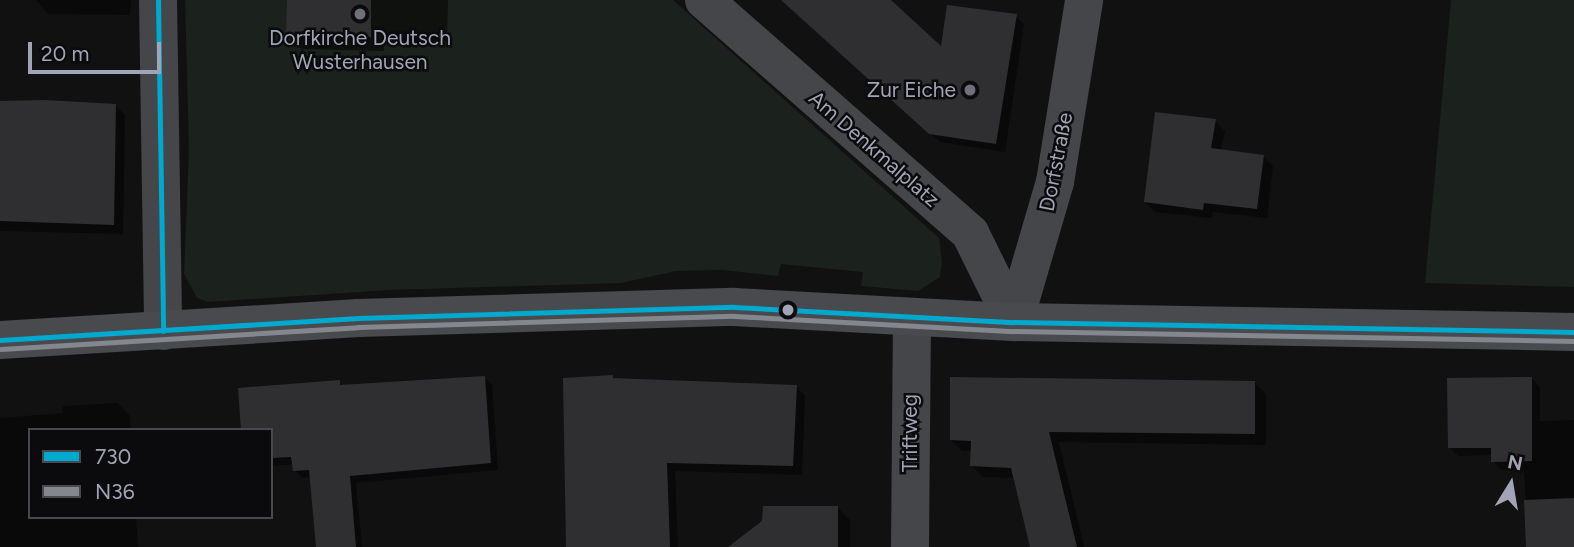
<!DOCTYPE html>
<html>
<head>
<meta charset="utf-8">
<style>
  body { margin:0 }
  #map { position:relative; width:1574px; height:547px; overflow:hidden; background:#111; font-family:Figtree,sans-serif }
  div>[style] { position:absolute }
  .green>* { inset:0; background:#1b211c }
  .shadow>* { inset:0; background:#0007 }
  .building>* { inset:0; background:#2f2f31 }
  .street>* { height:38px; margin:-19px; padding:0 19px; transform-origin:19px; border-radius:19px; background:#45464a }
  .secondary>* { height:38px; margin:-19px; padding:0 19px; transform-origin:19px; border-radius:19px; background:#494a4e }
  .bus-1>* { height:5px; margin:-2.5px; padding:0 2.5px; transform-origin:2.5px; border-radius:2.5px; background:#00a9ce }
  .bus-2>* { height:5px; margin:-2.5px; padding:0 2.5px; transform-origin:2.5px; border-radius:2.5px; background:#85878e }
  .dots>* { width:19px; height:19px; translate:-50% -50%; box-sizing:border-box; border:4px solid #0b0b0d; border-radius:50% }
  span { translate:-50% -50%; white-space:nowrap; text-align:center; line-height:1.15; -webkit-text-stroke:5px #0b0b0d; paint-order:stroke }
  .poi-label { font-size:21px; color:#a0a4b4 }
  .right { translate:-100% -50%; text-align:right }
  .street-label { font-size:21px; color:#a0a4b4 }
  .legend { position:absolute; left:28px; top:428px; width:245px; height:91px; box-sizing:border-box; background:#0b0b0d; border:2px solid #474850; margin:0; padding:9px 12px; list-style:none; font-size:21px; color:#a0a4b4 }
  .legend li { display:flex; align-items:center; gap:14px; height:35px }
  .legend b { width:35px; border:2px solid #474850 }
  .north { position:absolute; left:1476px; top:449px; width:70px; height:70px; -webkit-text-stroke:5px #0b0b0d; paint-order:stroke; rotate:11deg; font-size:19px; font-weight:700; line-height:28px; text-align:center; color:#a0a4b4 }
  .north::after { content:''; display:block; margin:auto; width:24px; height:32px; background:#a0a4b4; clip-path:polygon(50% 0,100% 100%,50% 72%,0 100%) }
  .scale { position:absolute; left:28px; top:42px; width:133px; height:32px; box-sizing:border-box; border:4px solid #a0a4b4; border-top:0; padding-left:9px; font-size:21px; line-height:24px; white-space:nowrap; color:#a0a4b4; -webkit-text-stroke:5px #0b0b0d; paint-order:stroke }
</style>
</head>
<body>
<div id="map">
  <div class="green">
    <i style="clip-path:polygon(185px 0,673px 0,939px 238px,942px 262px,940px 277px,918px 291px,861px 286px,863px 272px,781px 264px,778px 276px,722px 270px,676px 271px,621px 283px,390px 290px,208px 302px,197px 298px,184px 274px,189px 151px)"></i>
    <i style="clip-path:polygon(1451px 0,1574px 0,1574px 287px,1425px 283px)"></i>
  </div>
  <div class="shadow">
    <i style="clip-path:polygon(36px 0,131px 0,130px 15px,48px 14px)"></i>
    <i style="clip-path:polygon(289px 0,448px 0,447px 42px,384px 41px,384px 51px,302px 49px,288px 35px)"></i>
    <i style="clip-path:polygon(808px 0,889px 0,942px 49px,1016px 16px,1024px 24px,1005px 152px,940px 142px,813px 28px)"></i>
    <i style="clip-path:polygon(0 103px,115px 105px,125px 115px,123px 234px,0 231px)"></i>
    <i style="clip-path:polygon(1215px 121px,1225px 131px,1221px 151px,1263px 156px,1273px 166px,1267px 218px,1213px 212px,1212px 218px,1155px 212px,1145px 202px)"></i>
    <i style="clip-path:polygon(484px 377px,492px 385px,498px 470px,356px 483px,362px 547px,318px 547px,312px 477px,302px 478px,295px 470px,294px 464px,271px 466px,271px 430px,339px 382px,343px 386px)"></i>
    <i style="clip-path:polygon(612px 377px,615px 379px,796px 386px,805px 396px,802px 475px,675px 471px,678px 547px,568px 547px)"></i>
    <i style="clip-path:polygon(1531px 378px,1540px 387px,1540px 421px,1574px 420px,1574px 547px,1528px 547px,1524px 469px,1501px 470px,1493px 461px,1493px 455px,1458px 456px,1450px 448px)"></i>
    <i style="clip-path:polygon(1255px 383px,1266px 394px,1266px 445px,1059px 442px,1084px 547px,1031px 547px,1015px 478px,983px 477px,972px 466px,972px 451px,962px 451px,951px 440px)"></i>
    <i style="clip-path:polygon(118px 403px,130px 416px,131px 430px,30px 430px,30px 517px,136px 517px,138px 547px,0 547px,0 418px,63px 413px,63px 406px)"></i>
    <i style="clip-path:polygon(837px 507px,850px 520px,850px 547px,757px 547px)"></i>
  </div>
  <div class="building">
    <i style="clip-path:polygon(287px 0,371px 0,371px 37px,286px 36px)"></i>
    <i style="clip-path:polygon(781px 0,891px 0,941px 46px,947px 5px,1017px 14px,996px 144px,929px 134px)"></i>
    <i style="clip-path:polygon(45px 100px,116px 104px,114px 225px,0 221px,0 101px)"></i>
    <i style="clip-path:polygon(1155px 112px,1216px 119px,1211px 148px,1264px 155px,1257px 209px,1204px 203px,1203px 210px,1144px 202px)"></i>
    <i style="clip-path:polygon(613px 375px,613px 378px,797px 385px,793px 466px,667px 463px,670px 547px,566px 547px,563px 378px)"></i>
    <i style="clip-path:polygon(485px 376px,491px 463px,350px 476px,356px 547px,316px 547px,309px 470px,293px 471px,291px 457px,271px 458px,271px 430px,241px 430px,238px 388px,340px 380px,340px 385px)"></i>
    <i style="clip-path:polygon(950px 377px,1255px 381px,1255px 434px,1049px 432px,1077px 547px,1030px 547px,1011px 468px,970px 466px,971px 441px,950px 440px)"></i>
    <i style="clip-path:polygon(1532px 377px,1532px 461px,1491px 462px,1491px 448px,1448px 448px,1447px 378px)"></i>
    <i style="clip-path:polygon(1574px 498px,1574px 547px,1526px 547px,1524px 500px)"></i>
    <i style="clip-path:polygon(763px 506px,838px 506px,838px 547px,728px 547px,762px 521px)"></i>
  </div>
  <div class="street">
    <i style="left:158px;top:0;width:331px;rotate:89.1deg"></i>
    <i style="left:704px;top:0;width:354px;rotate:41.2deg"></i>
    <i style="left:970px;top:233px;width:99px;rotate:63.7deg"></i>
    <i style="left:1014px;top:322px;width:146px;rotate:-73.7deg"></i>
    <i style="left:1055px;top:182px;width:184px;rotate:-80.9deg"></i>
    <i style="left:910px;top:547px;width:229px;rotate:-89.5deg"></i>
  </div>
  <div class="secondary">
    <i style="left:0;top:340px;width:359px;rotate:-3.5deg"></i>
    <i style="left:358px;top:318px;width:376px;rotate:-1.7deg"></i>
    <i style="left:734px;top:307px;width:280px;rotate:3.1deg"></i>
    <i style="left:1014px;top:322px;width:560px;rotate:1.02deg"></i>
  </div>
  <div class="bus-1">
    <i style="left:158px;top:0;width:331px;rotate:89.1deg"></i>
    <i style="left:0;top:340px;width:359px;rotate:-3.5deg"></i>
    <i style="left:358px;top:318px;width:376px;rotate:-1.7deg"></i>
    <i style="left:734px;top:307px;width:280px;rotate:3.1deg"></i>
    <i style="left:1014px;top:322px;width:560px;rotate:1.02deg"></i>
  </div>
  <div class="bus-2">
    <i style="left:1px;top:349px;width:358px;rotate:-3.5deg"></i>
    <i style="left:358px;top:327px;width:376px;rotate:-1.7deg"></i>
    <i style="left:734px;top:316px;width:280px;rotate:3.1deg"></i>
    <i style="left:1014px;top:331px;width:560px;rotate:1.02deg"></i>
  </div>
  <div class="dots">
    <i style="left:360px;top:14px;background:#6e717b"></i>
    <i style="left:970px;top:90px;background:#6e717b"></i>
    <i style="left:788px;top:310px;background:#a0a4b4"></i>
  </div>
  <div class="poi-label">
    <span style="left:360px;top:50px">Dorfkirche Deutsch<br>Wusterhausen</span>
    <span class="right" style="left:956px;top:90px">Zur Eiche</span>
  </div>
  <div class="street-label">
    <span style="left:874px;top:149px;rotate:41deg">Am Denkmalplatz</span>
    <span style="left:1056px;top:162px;rotate:-79deg">Dorfstraße</span>
    <span style="left:910px;top:433px;rotate:-90deg">Triftweg</span>
  </div>
  <ul class="legend">
  <li><b style="height:9px;background:#00a9ce"></b>730</li>
  <li><b style="height:9px;background:#85878e"></b>N36</li>
  </ul>
  <div class="north">N</div>
  <div class="scale">20 m</div>
</div>
</body>
</html>
